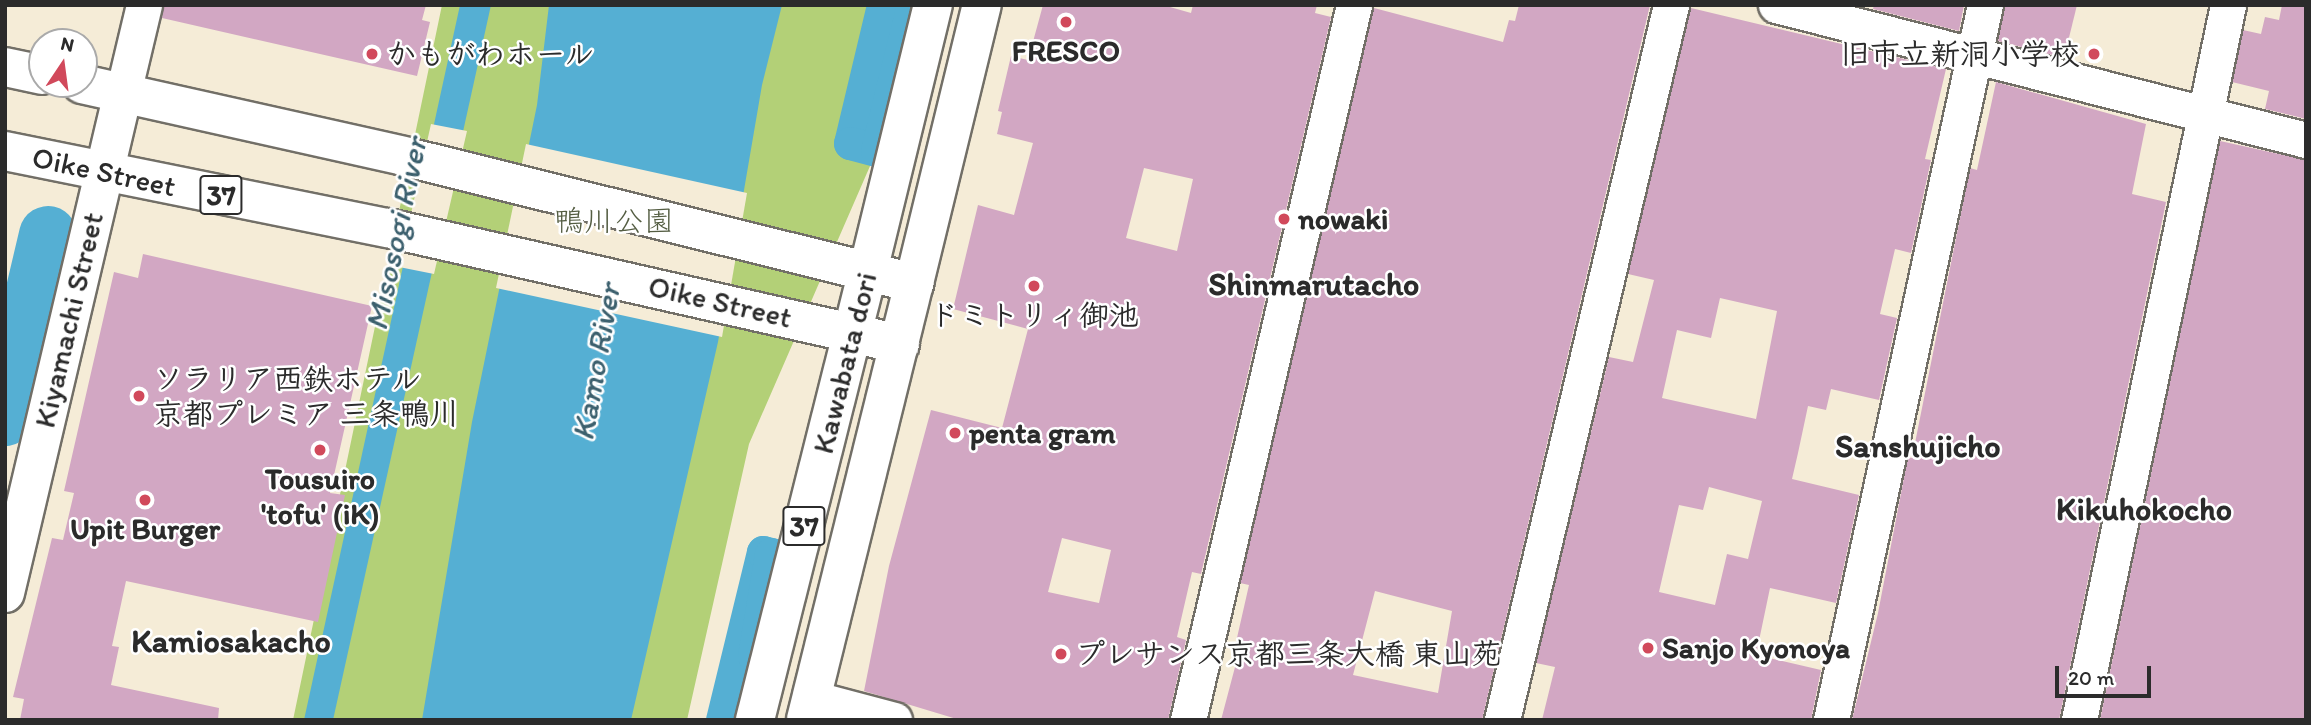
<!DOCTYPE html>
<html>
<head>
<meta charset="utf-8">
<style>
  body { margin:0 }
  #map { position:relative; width:2311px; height:725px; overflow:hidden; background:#f5ecd7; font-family:Itim,"Klee One",sans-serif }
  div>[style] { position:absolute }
  .green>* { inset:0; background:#b3d077 }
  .water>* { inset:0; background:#55afd3 }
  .pier>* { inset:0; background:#f5ecd7 }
  .canal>* { height:33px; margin:-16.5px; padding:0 16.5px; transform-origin:16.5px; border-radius:16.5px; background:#55afd3 }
  .river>* { height:58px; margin:-29px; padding:0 29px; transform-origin:29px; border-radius:29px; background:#55afd3 }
  .building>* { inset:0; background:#d2a7c3 }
  .roads { filter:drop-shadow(2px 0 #726f67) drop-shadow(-2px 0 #726f67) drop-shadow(0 2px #726f67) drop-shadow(0 -2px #726f67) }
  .minor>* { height:35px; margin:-17.5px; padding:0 17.5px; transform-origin:17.5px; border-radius:17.5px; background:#fff }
  .tertiary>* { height:38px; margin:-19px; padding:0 19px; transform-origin:19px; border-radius:19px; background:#fff }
  .primary>* { height:38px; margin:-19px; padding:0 19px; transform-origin:19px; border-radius:19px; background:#fff }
  .dots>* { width:19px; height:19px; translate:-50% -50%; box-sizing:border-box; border:4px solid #fff; border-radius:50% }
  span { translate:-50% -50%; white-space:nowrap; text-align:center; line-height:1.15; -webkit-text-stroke:5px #fff; paint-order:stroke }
  .shield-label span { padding:2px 5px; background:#fff; border:2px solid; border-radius:5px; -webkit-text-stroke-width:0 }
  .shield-label { font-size:28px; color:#2b2b2b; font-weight:700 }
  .poi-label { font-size:30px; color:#2b2b2b; font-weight:700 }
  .left { translate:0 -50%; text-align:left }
  .right { translate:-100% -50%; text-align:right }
  .street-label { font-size:30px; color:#2b2b2b }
  .park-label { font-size:30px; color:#545d42 }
  .water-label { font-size:32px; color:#3c606e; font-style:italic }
  .neighbourhood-label { font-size:32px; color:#2b2b2b; font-weight:700 }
  .frame { position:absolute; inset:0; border:7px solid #2b2b2b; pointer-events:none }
  .north { position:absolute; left:28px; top:28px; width:70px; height:70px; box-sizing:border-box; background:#fff; border:2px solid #aaa; border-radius:50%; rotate:13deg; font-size:19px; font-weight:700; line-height:28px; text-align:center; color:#2b2b2b }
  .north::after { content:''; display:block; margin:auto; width:24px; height:32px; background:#d1495b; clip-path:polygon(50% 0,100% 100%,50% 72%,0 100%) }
  .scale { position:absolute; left:2055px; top:666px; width:96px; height:32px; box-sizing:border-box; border:4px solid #2b2b2b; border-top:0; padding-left:9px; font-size:21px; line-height:24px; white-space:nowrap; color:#2b2b2b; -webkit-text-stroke:5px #fff; paint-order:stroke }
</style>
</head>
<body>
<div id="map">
  <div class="green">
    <i style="clip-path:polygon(442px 5px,913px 5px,877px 150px,749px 444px,687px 720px,293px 720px)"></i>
  </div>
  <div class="water">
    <i style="clip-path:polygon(460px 5px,491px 5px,333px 720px,304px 720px)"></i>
    <i style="clip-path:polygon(549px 5px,782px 5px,762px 85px,718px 342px,631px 720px,422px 720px,472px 422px,537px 105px)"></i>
  </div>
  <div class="pier">
    <i style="clip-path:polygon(431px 124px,467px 131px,434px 274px,399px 267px)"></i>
    <i style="clip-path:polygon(526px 144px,747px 193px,722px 337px,496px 288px)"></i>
  </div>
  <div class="canal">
    <i style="left:883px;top:5px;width:142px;rotate:103.4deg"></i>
    <i style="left:850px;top:143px;width:28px;rotate:15deg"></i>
    <i style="left:877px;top:150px;width:149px;rotate:-76.1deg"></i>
    <i style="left:722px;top:720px;width:173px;rotate:-76.3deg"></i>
    <i style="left:763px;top:552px;width:8px;rotate:14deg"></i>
    <i style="left:771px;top:554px;width:103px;rotate:99.5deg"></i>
  </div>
  <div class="river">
    <i style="left:5px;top:417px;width:187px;rotate:-76.7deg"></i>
  </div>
  <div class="building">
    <i style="clip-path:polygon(164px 5px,426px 5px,422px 20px,430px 22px,417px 76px,162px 18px)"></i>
    <i style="clip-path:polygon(evenodd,1043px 5px,1163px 5px,1191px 13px,1193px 5px,1317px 5px,1315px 13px,1331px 17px,1201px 574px,1192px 572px,1177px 637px,1186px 640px,1168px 720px,960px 720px,864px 691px,889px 566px,931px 410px,1002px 428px,1028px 329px,953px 309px,978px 205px,1014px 215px,1033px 143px,997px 134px,1002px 112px,998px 111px,1011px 56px,1028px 60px,1043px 5px,1144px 168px,1193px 179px,1177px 251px,1126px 238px,1144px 168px,1043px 5px,1062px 538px,1111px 550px,1099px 603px,1048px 592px,1062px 538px)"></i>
    <i style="clip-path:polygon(evenodd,1519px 5px,1650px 5px,1482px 720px,1221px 720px,1239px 652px,1234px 651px,1249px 585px,1240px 583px,1374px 8px,1503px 42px,1509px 20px,1515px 21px,1519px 5px,1375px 591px,1452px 611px,1438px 693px,1353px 675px,1375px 591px)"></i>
    <i style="clip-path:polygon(1874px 5px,1964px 5px,1959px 31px,1873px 9px)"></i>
    <i style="clip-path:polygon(2005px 5px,2077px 5px,2064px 58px,1998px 41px)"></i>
    <i style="clip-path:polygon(2282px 5px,2306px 5px,2306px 119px,2265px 109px,2269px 91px,2232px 82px,2243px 30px,2261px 34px,2265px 17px,2279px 20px)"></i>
    <i style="clip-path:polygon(evenodd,1691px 8px,1946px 69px,1925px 159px,1931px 160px,1911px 253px,1895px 249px,1880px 314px,1897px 318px,1879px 400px,1831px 389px,1826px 410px,1808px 406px,1798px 453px,1792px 479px,1859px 495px,1836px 603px,1770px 588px,1756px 655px,1821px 670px,1811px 720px,1542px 720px,1555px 667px,1536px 663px,1609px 357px,1633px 362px,1654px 280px,1628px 274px,1691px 8px,1720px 298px,1777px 311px,1756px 419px,1662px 398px,1677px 330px,1711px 338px,1720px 298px,1691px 8px,1709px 487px,1762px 501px,1748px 559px,1727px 554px,1715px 605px,1659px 592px,1679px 505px,1703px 510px,1709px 487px)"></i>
    <i style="clip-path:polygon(1996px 82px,2146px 124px,2132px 194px,2166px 202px,2059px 720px,1852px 720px,1878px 613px,1908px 457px,1912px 458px,1970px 168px,1977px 170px)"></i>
    <i style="clip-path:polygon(2220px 141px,2306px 160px,2306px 720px,2100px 720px)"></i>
    <i style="clip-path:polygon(143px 254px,372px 306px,330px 493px,345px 495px,318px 622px,126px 581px,112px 646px,119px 647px,111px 685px,219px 708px,218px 720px,20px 720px,24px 699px,13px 697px,52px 538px,63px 540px,74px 493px,64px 491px,114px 272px,138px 278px)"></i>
  </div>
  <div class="roads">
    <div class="minor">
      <i style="left:1776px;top:5px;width:547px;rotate:14.29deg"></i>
      <i style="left:123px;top:93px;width:90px;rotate:-76.6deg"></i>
      <i style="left:811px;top:698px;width:86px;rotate:14.8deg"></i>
      <i style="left:1188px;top:720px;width:734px;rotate:-76.93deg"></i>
      <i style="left:1502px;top:720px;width:735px;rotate:-76.7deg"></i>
      <i style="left:1831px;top:720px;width:731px;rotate:-77.85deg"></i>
      <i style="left:2079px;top:720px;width:730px;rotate:-78.23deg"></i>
    </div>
    <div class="tertiary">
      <i style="left:868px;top:271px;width:274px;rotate:-76.3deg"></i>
      <i style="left:914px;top:283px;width:286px;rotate:-76.3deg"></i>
      <i style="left:5px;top:593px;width:514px;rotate:-76.72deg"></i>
    </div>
    <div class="primary">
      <i style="left:5px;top:67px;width:38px;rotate:12deg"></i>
      <i style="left:82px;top:84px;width:329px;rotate:12.6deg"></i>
      <i style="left:403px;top:156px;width:527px;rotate:13.96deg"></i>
      <i style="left:914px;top:283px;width:450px;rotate:103.9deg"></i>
      <i style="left:5px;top:151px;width:391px;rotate:11.4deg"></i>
      <i style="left:388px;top:228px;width:525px;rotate:12.77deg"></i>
      <i style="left:755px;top:720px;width:463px;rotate:-75.9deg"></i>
    </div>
  </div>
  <div class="dots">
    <i style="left:1066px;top:22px;background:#d1495b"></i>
    <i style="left:372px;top:54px;background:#d1495b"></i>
    <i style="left:2094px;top:54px;background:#d1495b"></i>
    <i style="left:1284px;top:219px;background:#d1495b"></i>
    <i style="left:1034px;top:286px;background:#d1495b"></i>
    <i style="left:139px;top:396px;background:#d1495b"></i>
    <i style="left:955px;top:433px;background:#d1495b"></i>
    <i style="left:320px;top:450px;background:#d1495b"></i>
    <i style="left:145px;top:500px;background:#d1495b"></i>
    <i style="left:1648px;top:648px;background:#d1495b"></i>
    <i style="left:1061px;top:654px;background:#d1495b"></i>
  </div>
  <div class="shield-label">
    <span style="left:221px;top:195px">37</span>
    <span style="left:804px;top:526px">37</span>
  </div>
  <div class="poi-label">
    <span style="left:1066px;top:51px">FRESCO</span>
    <span class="left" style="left:386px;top:54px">かもがわホール</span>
    <span class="right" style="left:2080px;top:54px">旧市立新洞小学校</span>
    <span class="left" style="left:1298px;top:219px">nowaki</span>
    <span style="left:1034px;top:315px">ドミトリィ御池</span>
    <span class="left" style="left:153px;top:396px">ソラリア西鉄ホテル<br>京都プレミア 三条鴨川</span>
    <span class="left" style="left:969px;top:433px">penta gram</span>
    <span style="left:320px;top:496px">Tousuiro<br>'tofu' (iK)</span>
    <span style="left:145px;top:529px">Upit Burger</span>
    <span class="left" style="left:1662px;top:648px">Sanjo Kyonoya</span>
    <span class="left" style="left:1075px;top:654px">プレサンス京都三条大橋 東山苑</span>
  </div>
  <div class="street-label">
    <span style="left:104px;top:172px;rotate:12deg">Oike Street</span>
    <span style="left:720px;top:302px;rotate:13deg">Oike Street</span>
    <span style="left:69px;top:320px;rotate:-77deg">Kiyamachi Street</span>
    <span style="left:845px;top:363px;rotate:-76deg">Kawabata dori</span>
  </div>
  <div class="park-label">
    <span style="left:614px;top:221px">鴨川公園</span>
  </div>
  <div class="water-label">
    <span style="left:396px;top:234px;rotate:-78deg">Misosogi River</span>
    <span style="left:596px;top:362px;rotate:-80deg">Kamo River</span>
  </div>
  <div class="neighbourhood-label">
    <span style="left:1314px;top:284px">Shinmarutacho</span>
    <span style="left:1918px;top:446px">Sanshujicho</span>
    <span style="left:2144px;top:509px">Kikuhokocho</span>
    <span style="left:231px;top:641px">Kamiosakacho</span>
  </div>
  <div class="frame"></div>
  <div class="north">N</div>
  <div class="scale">20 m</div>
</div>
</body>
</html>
